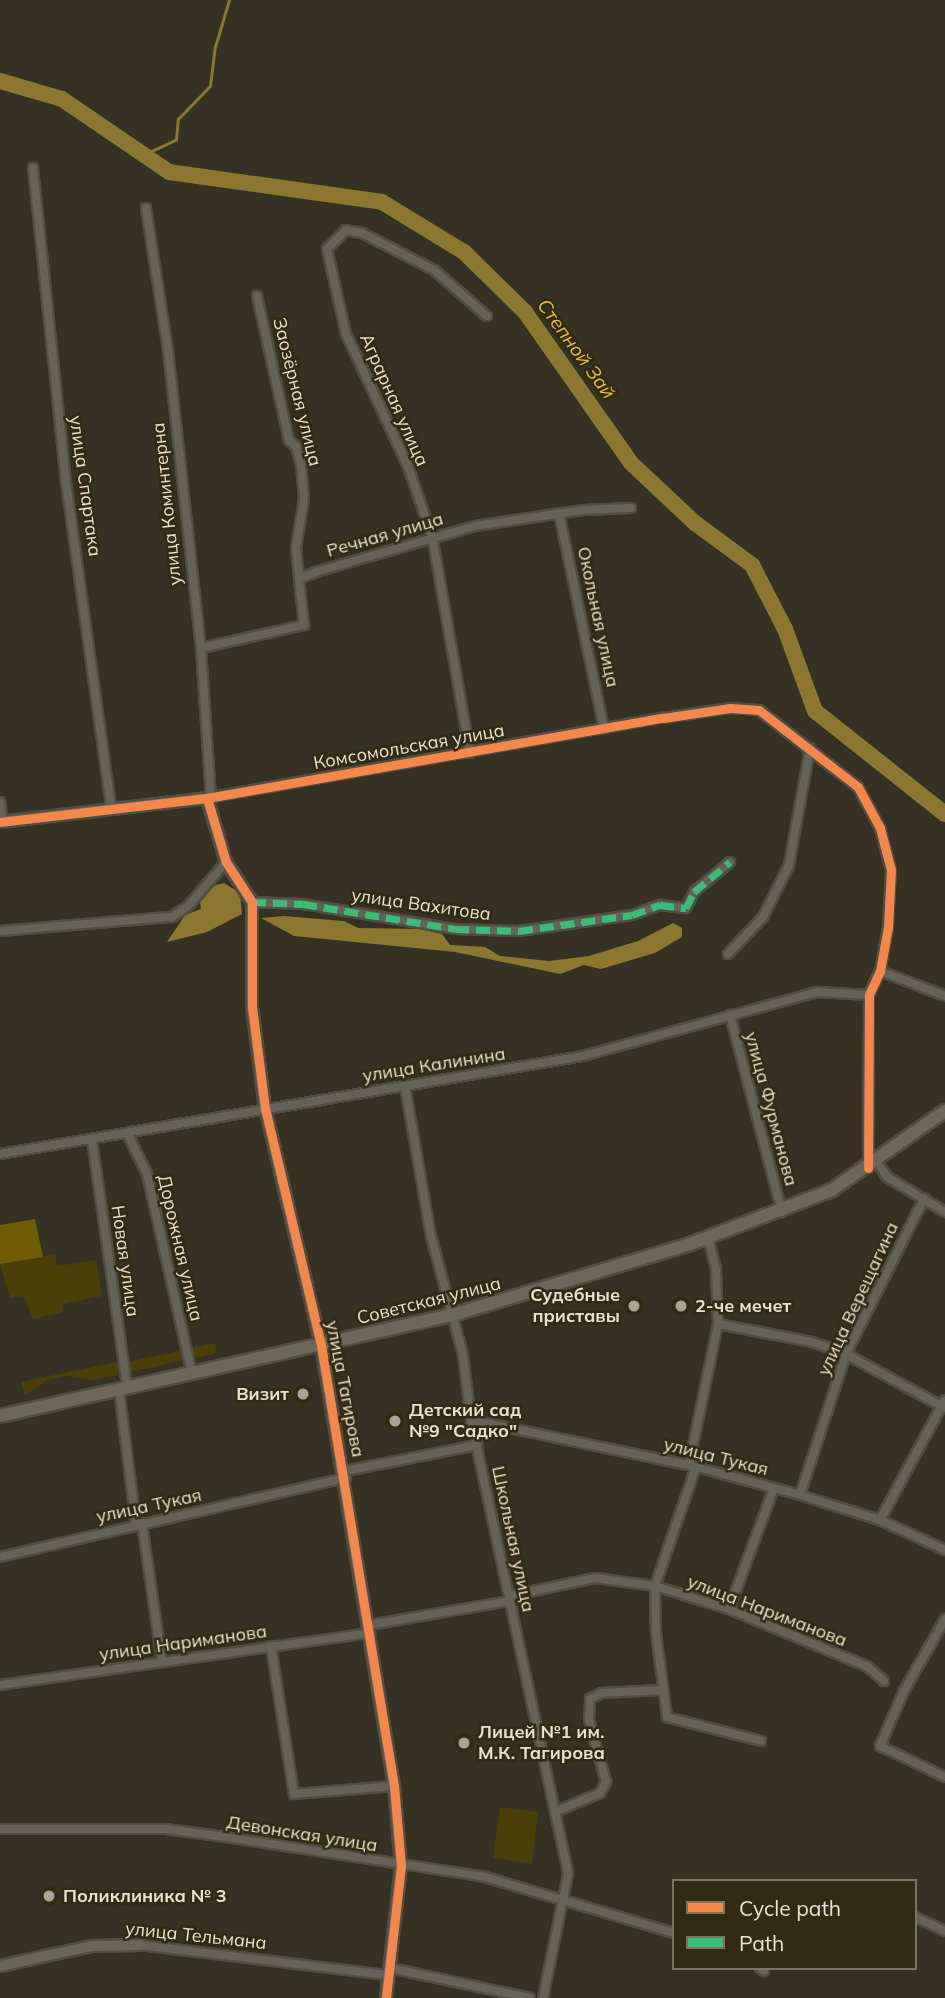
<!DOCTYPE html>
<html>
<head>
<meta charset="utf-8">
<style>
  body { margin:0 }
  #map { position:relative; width:945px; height:1998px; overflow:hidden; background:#353224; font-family:Mulish,sans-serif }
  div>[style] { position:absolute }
  .green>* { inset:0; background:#4b3e07 }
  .forest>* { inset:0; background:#6e5c07 }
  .water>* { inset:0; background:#8b782e }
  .stream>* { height:2.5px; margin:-1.25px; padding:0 1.25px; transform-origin:1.25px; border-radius:1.25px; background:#8b782e }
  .river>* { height:16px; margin:-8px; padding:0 8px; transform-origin:8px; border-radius:8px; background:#8b782e }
  .roads { filter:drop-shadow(2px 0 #504d41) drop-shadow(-2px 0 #504d41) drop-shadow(0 2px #504d41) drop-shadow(0 -2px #504d41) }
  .street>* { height:8px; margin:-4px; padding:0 4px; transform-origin:4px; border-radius:4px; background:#656258 }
  .secondary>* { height:10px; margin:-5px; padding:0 5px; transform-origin:5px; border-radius:5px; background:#686559 }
  .primary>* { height:12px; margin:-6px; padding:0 6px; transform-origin:6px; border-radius:6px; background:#6b685a }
  .quiet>* { height:7px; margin-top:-3.5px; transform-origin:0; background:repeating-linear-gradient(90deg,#3abd76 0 14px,transparent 0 21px) }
  .cycleway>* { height:9px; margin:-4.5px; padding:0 4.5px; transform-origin:4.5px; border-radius:4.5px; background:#f5874c }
  .dots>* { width:19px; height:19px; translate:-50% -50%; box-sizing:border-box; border:4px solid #332b11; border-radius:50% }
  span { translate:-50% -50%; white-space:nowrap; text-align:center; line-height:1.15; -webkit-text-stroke:5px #332b11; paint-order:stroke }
  .street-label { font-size:18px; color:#e6e1d2 }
  .poi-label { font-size:18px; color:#e6e1d2; font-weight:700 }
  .right { translate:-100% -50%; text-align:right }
  .left { translate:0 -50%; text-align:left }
  .water-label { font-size:19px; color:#e6c12d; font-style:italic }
  .legend { position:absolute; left:672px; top:1879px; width:245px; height:91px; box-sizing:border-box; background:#332b11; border:2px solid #7b745e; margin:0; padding:9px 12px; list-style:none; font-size:21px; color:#e6e1d2 }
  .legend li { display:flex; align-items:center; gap:14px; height:35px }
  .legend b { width:35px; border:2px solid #7b745e }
</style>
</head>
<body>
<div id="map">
  <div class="green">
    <i style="clip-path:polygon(55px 1254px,57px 1266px,96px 1260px,102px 1296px,62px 1304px,63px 1312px,33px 1319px,24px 1296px,10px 1298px,0 1264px)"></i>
    <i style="clip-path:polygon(215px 1343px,217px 1353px,125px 1373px,124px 1363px)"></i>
    <i style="clip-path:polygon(117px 1362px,119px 1375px,93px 1380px,66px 1376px,48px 1380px,25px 1395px,21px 1382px)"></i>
    <i style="clip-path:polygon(500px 1807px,538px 1812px,532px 1864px,493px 1858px)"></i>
  </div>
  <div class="forest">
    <i style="clip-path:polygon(35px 1219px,43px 1257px,0 1264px,0 1225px)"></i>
  </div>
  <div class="water">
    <i style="clip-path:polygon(224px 883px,240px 893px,242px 914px,207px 932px,167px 942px,185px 915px,201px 909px,200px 902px,213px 886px)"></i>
    <i style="clip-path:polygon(284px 916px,344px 921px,358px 928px,420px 929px,442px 934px,450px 945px,485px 947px,500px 956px,549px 961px,589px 956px,638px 941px,673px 923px,682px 928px,682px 937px,655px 953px,601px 969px,584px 965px,560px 974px,455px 952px,294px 936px,261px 918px)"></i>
  </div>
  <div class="stream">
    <i style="left:141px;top:156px;width:38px;rotate:-25deg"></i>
    <i style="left:176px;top:140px;width:21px;rotate:-85deg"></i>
    <i style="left:178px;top:119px;width:46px;rotate:-45.9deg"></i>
    <i style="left:210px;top:86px;width:39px;rotate:-83deg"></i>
    <i style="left:215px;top:47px;width:49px;rotate:-73.4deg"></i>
  </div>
  <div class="river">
    <i style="left:0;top:81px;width:65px;rotate:16.2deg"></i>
    <i style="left:62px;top:99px;width:130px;rotate:34.3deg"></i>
    <i style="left:169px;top:172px;width:215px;rotate:8deg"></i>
    <i style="left:382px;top:202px;width:96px;rotate:31.4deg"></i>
    <i style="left:464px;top:252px;width:86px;rotate:44.5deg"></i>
    <i style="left:525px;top:312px;width:184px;rotate:54.9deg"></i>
    <i style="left:631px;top:463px;width:88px;rotate:43.2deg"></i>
    <i style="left:695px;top:523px;width:71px;rotate:36.4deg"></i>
    <i style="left:752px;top:565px;width:72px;rotate:62.7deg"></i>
    <i style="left:785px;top:629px;width:87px;rotate:69.9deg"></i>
    <i style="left:815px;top:711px;width:166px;rotate:38.4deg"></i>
  </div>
  <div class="roads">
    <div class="street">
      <i style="left:33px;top:168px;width:309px;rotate:84deg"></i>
      <i style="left:65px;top:475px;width:336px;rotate:82.1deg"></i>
      <i style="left:146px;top:208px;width:144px;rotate:81.2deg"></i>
      <i style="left:168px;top:350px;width:300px;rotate:83.7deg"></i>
      <i style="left:201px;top:648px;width:150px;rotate:86.2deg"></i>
      <i style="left:257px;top:296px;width:148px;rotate:77.5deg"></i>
      <i style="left:289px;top:440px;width:10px;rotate:45deg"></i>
      <i style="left:296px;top:447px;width:18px;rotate:74deg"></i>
      <i style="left:301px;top:464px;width:35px;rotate:85deg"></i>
      <i style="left:304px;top:499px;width:50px;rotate:99.3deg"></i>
      <i style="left:296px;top:548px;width:31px;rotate:84deg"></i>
      <i style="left:559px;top:513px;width:220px;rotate:78.2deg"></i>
      <i style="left:201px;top:648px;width:106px;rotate:-12.6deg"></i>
      <i style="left:304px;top:625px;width:46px;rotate:-96.2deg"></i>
      <i style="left:299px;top:579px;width:22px;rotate:-22deg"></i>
      <i style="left:319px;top:571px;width:162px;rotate:-16.1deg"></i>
      <i style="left:475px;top:526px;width:109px;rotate:-8.4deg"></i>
      <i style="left:583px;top:510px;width:48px;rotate:-2.4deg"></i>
      <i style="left:470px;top:753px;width:220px;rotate:-99.9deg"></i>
      <i style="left:432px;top:536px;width:76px;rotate:-109.1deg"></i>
      <i style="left:407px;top:464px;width:144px;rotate:-115.1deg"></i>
      <i style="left:346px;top:334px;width:87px;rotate:-102.6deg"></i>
      <i style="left:327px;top:249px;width:27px;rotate:-45deg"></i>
      <i style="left:346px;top:230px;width:16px;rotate:11deg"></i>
      <i style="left:362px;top:233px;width:81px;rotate:27.2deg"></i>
      <i style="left:434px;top:270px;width:70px;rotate:41deg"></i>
      <i style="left:207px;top:798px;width:463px;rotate:-10deg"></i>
      <i style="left:663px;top:718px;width:68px;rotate:-8.5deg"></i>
      <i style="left:730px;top:708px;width:29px;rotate:4deg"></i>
      <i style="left:759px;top:710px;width:125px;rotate:37.9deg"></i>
      <i style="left:858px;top:787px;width:47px;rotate:61.8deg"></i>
      <i style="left:880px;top:828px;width:43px;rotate:75.3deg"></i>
      <i style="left:891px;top:870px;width:57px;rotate:93deg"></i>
      <i style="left:888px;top:927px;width:45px;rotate:100.3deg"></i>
      <i style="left:880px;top:971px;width:26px;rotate:115deg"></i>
      <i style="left:869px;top:995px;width:173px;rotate:90.3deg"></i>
      <i style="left:0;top:802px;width:19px;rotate:81deg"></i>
      <i style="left:252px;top:902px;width:51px;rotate:2.2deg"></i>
      <i style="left:303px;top:904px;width:154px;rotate:9.3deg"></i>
      <i style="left:455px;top:929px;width:64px;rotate:1.8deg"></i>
      <i style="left:519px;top:931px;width:114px;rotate:-8.1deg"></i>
      <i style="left:632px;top:915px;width:30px;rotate:-20deg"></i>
      <i style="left:660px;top:905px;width:26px;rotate:7deg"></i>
      <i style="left:686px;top:908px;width:18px;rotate:-63deg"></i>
      <i style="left:694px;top:892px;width:47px;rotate:-39.8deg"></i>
      <i style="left:0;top:931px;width:173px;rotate:-4.7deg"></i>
      <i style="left:172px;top:917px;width:21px;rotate:-35deg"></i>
      <i style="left:189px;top:905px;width:57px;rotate:-49.3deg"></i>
      <i style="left:728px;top:954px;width:51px;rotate:-46.6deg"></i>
      <i style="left:763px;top:917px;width:58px;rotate:-63.4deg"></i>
      <i style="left:789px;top:865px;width:119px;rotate:-79.8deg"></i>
      <i style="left:880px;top:971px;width:70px;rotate:21deg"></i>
      <i style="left:730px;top:1015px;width:204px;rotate:75.2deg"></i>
      <i style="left:405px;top:1086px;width:152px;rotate:80.2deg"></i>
      <i style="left:431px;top:1236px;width:123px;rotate:74.9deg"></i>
      <i style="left:463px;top:1355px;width:65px;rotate:83deg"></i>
      <i style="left:471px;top:1420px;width:464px;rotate:77.9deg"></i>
      <i style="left:568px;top:1874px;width:126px;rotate:101.4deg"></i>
      <i style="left:127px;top:1133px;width:46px;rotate:64deg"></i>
      <i style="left:147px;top:1174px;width:204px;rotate:77.3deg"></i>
      <i style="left:92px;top:1140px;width:249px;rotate:81.9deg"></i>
      <i style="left:0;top:1154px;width:591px;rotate:-9.54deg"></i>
      <i style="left:583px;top:1056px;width:243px;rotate:-15.3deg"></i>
      <i style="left:817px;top:992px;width:52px;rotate:3.3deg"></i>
      <i style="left:877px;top:1162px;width:18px;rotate:56deg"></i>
      <i style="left:887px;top:1177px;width:68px;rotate:31.1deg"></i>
      <i style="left:718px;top:1324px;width:96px;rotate:10.8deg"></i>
      <i style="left:812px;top:1342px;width:36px;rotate:19deg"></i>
      <i style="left:846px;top:1354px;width:113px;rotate:28.6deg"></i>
      <i style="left:119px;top:1389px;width:136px;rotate:82.8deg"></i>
      <i style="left:471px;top:1420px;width:223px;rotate:11.7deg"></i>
      <i style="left:689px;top:1465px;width:115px;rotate:15.1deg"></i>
      <i style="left:800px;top:1495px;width:84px;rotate:17.4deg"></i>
      <i style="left:880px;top:1520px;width:72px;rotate:24.8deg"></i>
      <i style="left:689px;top:1465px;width:144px;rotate:-78.4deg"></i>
      <i style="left:718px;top:1324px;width:55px;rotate:-92.1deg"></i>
      <i style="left:716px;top:1269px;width:32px;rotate:-104deg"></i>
      <i style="left:696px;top:1467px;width:126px;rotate:109deg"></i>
      <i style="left:655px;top:1586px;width:47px;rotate:88.8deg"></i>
      <i style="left:656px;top:1633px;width:85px;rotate:82.5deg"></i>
      <i style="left:667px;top:1717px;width:97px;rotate:14.3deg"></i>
      <i style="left:345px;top:1471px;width:135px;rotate:-11.1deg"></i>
      <i style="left:800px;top:1495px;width:148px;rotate:-71.9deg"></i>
      <i style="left:846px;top:1354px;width:174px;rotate:-63.3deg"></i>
      <i style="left:880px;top:1520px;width:136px;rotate:-61.6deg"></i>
      <i style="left:142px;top:1523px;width:140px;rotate:81.8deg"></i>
      <i style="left:0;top:1557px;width:355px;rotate:-12.9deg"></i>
      <i style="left:509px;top:1596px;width:88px;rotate:-11.8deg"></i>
      <i style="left:595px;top:1578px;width:61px;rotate:7.6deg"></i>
      <i style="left:655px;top:1586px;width:77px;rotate:17.3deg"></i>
      <i style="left:729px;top:1609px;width:151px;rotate:22.6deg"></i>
      <i style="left:868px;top:1667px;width:21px;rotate:41deg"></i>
      <i style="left:729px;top:1609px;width:129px;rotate:-69.6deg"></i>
      <i style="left:945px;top:1619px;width:83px;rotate:119.7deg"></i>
      <i style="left:904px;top:1691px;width:60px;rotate:113.6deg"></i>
      <i style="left:880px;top:1746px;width:72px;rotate:25.5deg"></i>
      <i style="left:369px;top:1625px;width:143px;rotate:-9.7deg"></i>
      <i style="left:271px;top:1646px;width:150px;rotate:81.2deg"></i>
      <i style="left:294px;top:1794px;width:100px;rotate:-4.6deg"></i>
      <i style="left:0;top:1685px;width:374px;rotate:-8deg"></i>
      <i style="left:557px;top:1811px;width:47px;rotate:-22.7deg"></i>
      <i style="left:600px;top:1793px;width:13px;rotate:-61deg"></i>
      <i style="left:606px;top:1782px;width:64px;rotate:-105.3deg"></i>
      <i style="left:589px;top:1720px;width:21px;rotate:-87deg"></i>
      <i style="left:590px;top:1699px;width:13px;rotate:-27deg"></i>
      <i style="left:602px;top:1693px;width:60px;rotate:-2.9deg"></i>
      <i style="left:0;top:1829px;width:166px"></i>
      <i style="left:166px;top:1829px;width:60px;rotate:7.7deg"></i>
      <i style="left:225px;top:1837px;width:263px;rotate:8.7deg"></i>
      <i style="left:485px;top:1877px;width:197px;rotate:16.5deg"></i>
      <i style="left:915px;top:1917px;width:33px;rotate:25deg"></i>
      <i style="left:140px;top:1945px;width:251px;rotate:6.9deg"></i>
      <i style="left:390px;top:1968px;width:143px;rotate:12.1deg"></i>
      <i style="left:760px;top:1968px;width:5px;rotate:37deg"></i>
    </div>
    <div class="secondary">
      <i style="left:0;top:822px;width:208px;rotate:-6.6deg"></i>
      <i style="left:207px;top:798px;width:67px;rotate:73.5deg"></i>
      <i style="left:226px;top:862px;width:48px;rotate:57deg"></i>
      <i style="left:252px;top:902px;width:105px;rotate:90deg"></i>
      <i style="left:252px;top:1007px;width:102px;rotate:82.7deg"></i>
      <i style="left:265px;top:1108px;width:244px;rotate:76.7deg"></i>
      <i style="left:321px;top:1345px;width:447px;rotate:80.6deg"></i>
      <i style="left:394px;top:1786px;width:80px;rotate:85deg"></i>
      <i style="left:401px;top:1866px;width:133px;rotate:96.5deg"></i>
      <i style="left:0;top:1966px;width:93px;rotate:-12.4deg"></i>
      <i style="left:91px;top:1946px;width:49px;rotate:-1.2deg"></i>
    </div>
    <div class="primary">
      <i style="left:0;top:1416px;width:463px;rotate:-12.6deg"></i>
      <i style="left:452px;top:1315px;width:248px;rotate:-16.6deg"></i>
      <i style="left:690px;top:1244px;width:152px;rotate:-20.8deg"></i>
      <i style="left:832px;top:1190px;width:138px;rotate:-35deg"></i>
    </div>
  </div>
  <div class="quiet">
    <i style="left:252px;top:902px;width:51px;rotate:2.2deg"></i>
    <i style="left:303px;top:904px;width:154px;rotate:9.3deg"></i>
    <i style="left:455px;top:929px;width:64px;rotate:1.8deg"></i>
    <i style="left:519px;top:931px;width:114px;rotate:-8.1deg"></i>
    <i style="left:632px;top:915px;width:30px;rotate:-20deg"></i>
    <i style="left:660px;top:905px;width:26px;rotate:7deg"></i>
    <i style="left:686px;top:908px;width:18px;rotate:-63deg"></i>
    <i style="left:694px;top:892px;width:47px;rotate:-39.8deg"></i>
  </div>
  <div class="cycleway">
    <i style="left:207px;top:798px;width:67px;rotate:73.5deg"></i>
    <i style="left:226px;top:862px;width:48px;rotate:57deg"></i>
    <i style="left:252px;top:902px;width:105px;rotate:90deg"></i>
    <i style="left:252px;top:1007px;width:102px;rotate:82.7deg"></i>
    <i style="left:265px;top:1108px;width:244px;rotate:76.7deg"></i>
    <i style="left:321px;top:1345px;width:447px;rotate:80.6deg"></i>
    <i style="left:394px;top:1786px;width:80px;rotate:85deg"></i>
    <i style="left:401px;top:1866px;width:133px;rotate:96.5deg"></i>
    <i style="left:0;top:822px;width:208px;rotate:-6.6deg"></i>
    <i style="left:207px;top:798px;width:463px;rotate:-10deg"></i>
    <i style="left:663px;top:718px;width:68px;rotate:-8.5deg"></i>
    <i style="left:730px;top:708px;width:29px;rotate:4deg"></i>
    <i style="left:759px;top:710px;width:125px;rotate:37.9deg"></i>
    <i style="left:858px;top:787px;width:47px;rotate:61.8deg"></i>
    <i style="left:880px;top:828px;width:43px;rotate:75.3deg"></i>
    <i style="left:891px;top:870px;width:57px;rotate:93deg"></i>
    <i style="left:888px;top:927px;width:45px;rotate:100.3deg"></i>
    <i style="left:880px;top:971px;width:26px;rotate:115deg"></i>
    <i style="left:869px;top:995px;width:173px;rotate:90.3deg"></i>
  </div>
  <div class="dots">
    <i style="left:634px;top:1306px;background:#a8a495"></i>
    <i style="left:681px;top:1306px;background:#a8a495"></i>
    <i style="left:303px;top:1394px;background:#a8a495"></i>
    <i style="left:395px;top:1421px;background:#a8a495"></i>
    <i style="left:464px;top:1743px;background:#a8a495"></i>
    <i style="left:49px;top:1896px;background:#a8a495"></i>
  </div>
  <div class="street-label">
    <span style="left:297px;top:392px;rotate:76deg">Заозёрная улица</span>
    <span style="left:394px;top:400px;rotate:66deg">Аграрная улица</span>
    <span style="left:85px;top:486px;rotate:82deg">улица Спартака</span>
    <span style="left:167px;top:504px;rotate:-96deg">улица Коминтерна</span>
    <span style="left:385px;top:535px;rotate:-16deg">Речная улица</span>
    <span style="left:598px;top:617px;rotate:78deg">Окольная улица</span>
    <span style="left:409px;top:747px;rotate:-10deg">Комсомольская улица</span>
    <span style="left:421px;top:905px;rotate:8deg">улица Вахитова</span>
    <span style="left:434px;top:1065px;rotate:-9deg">улица Калинина</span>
    <span style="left:771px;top:1109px;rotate:75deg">улица Фурманова</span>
    <span style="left:180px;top:1248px;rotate:77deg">Дорожная улица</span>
    <span style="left:125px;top:1261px;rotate:82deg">Новая улица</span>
    <span style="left:858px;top:1299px;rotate:-65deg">улица Верещагина</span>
    <span style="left:429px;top:1301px;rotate:-14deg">Советская улица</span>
    <span style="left:345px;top:1389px;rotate:79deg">улица Тагирова</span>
    <span style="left:716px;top:1457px;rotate:14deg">улица Тукая</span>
    <span style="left:149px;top:1506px;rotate:-12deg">улица Тукая</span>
    <span style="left:513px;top:1539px;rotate:78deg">Школьная улица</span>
    <span style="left:767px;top:1611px;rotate:21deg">улица Нариманова</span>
    <span style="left:183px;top:1643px;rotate:-8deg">улица Нариманова</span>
    <span style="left:302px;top:1834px;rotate:9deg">Девонская улица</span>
    <span style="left:196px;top:1936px;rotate:6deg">улица Тельмана</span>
  </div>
  <div class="poi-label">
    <span class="right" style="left:620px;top:1306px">Судебные<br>приставы</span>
    <span class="left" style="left:695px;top:1306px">2-че мечет</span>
    <span class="right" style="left:289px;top:1394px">Визит</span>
    <span class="left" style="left:409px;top:1421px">Детский сад<br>№9 "Садко"</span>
    <span class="left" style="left:478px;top:1743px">Лицей №1 им.<br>М.К. Тагирова</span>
    <span class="left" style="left:63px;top:1896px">Поликлиника № 3</span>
  </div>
  <div class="water-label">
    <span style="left:576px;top:349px;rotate:54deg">Степной Зай</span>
  </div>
  <ul class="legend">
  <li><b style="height:9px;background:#f5874c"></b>Cycle path</li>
  <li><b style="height:9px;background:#3abd76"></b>Path</li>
  </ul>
</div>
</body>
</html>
